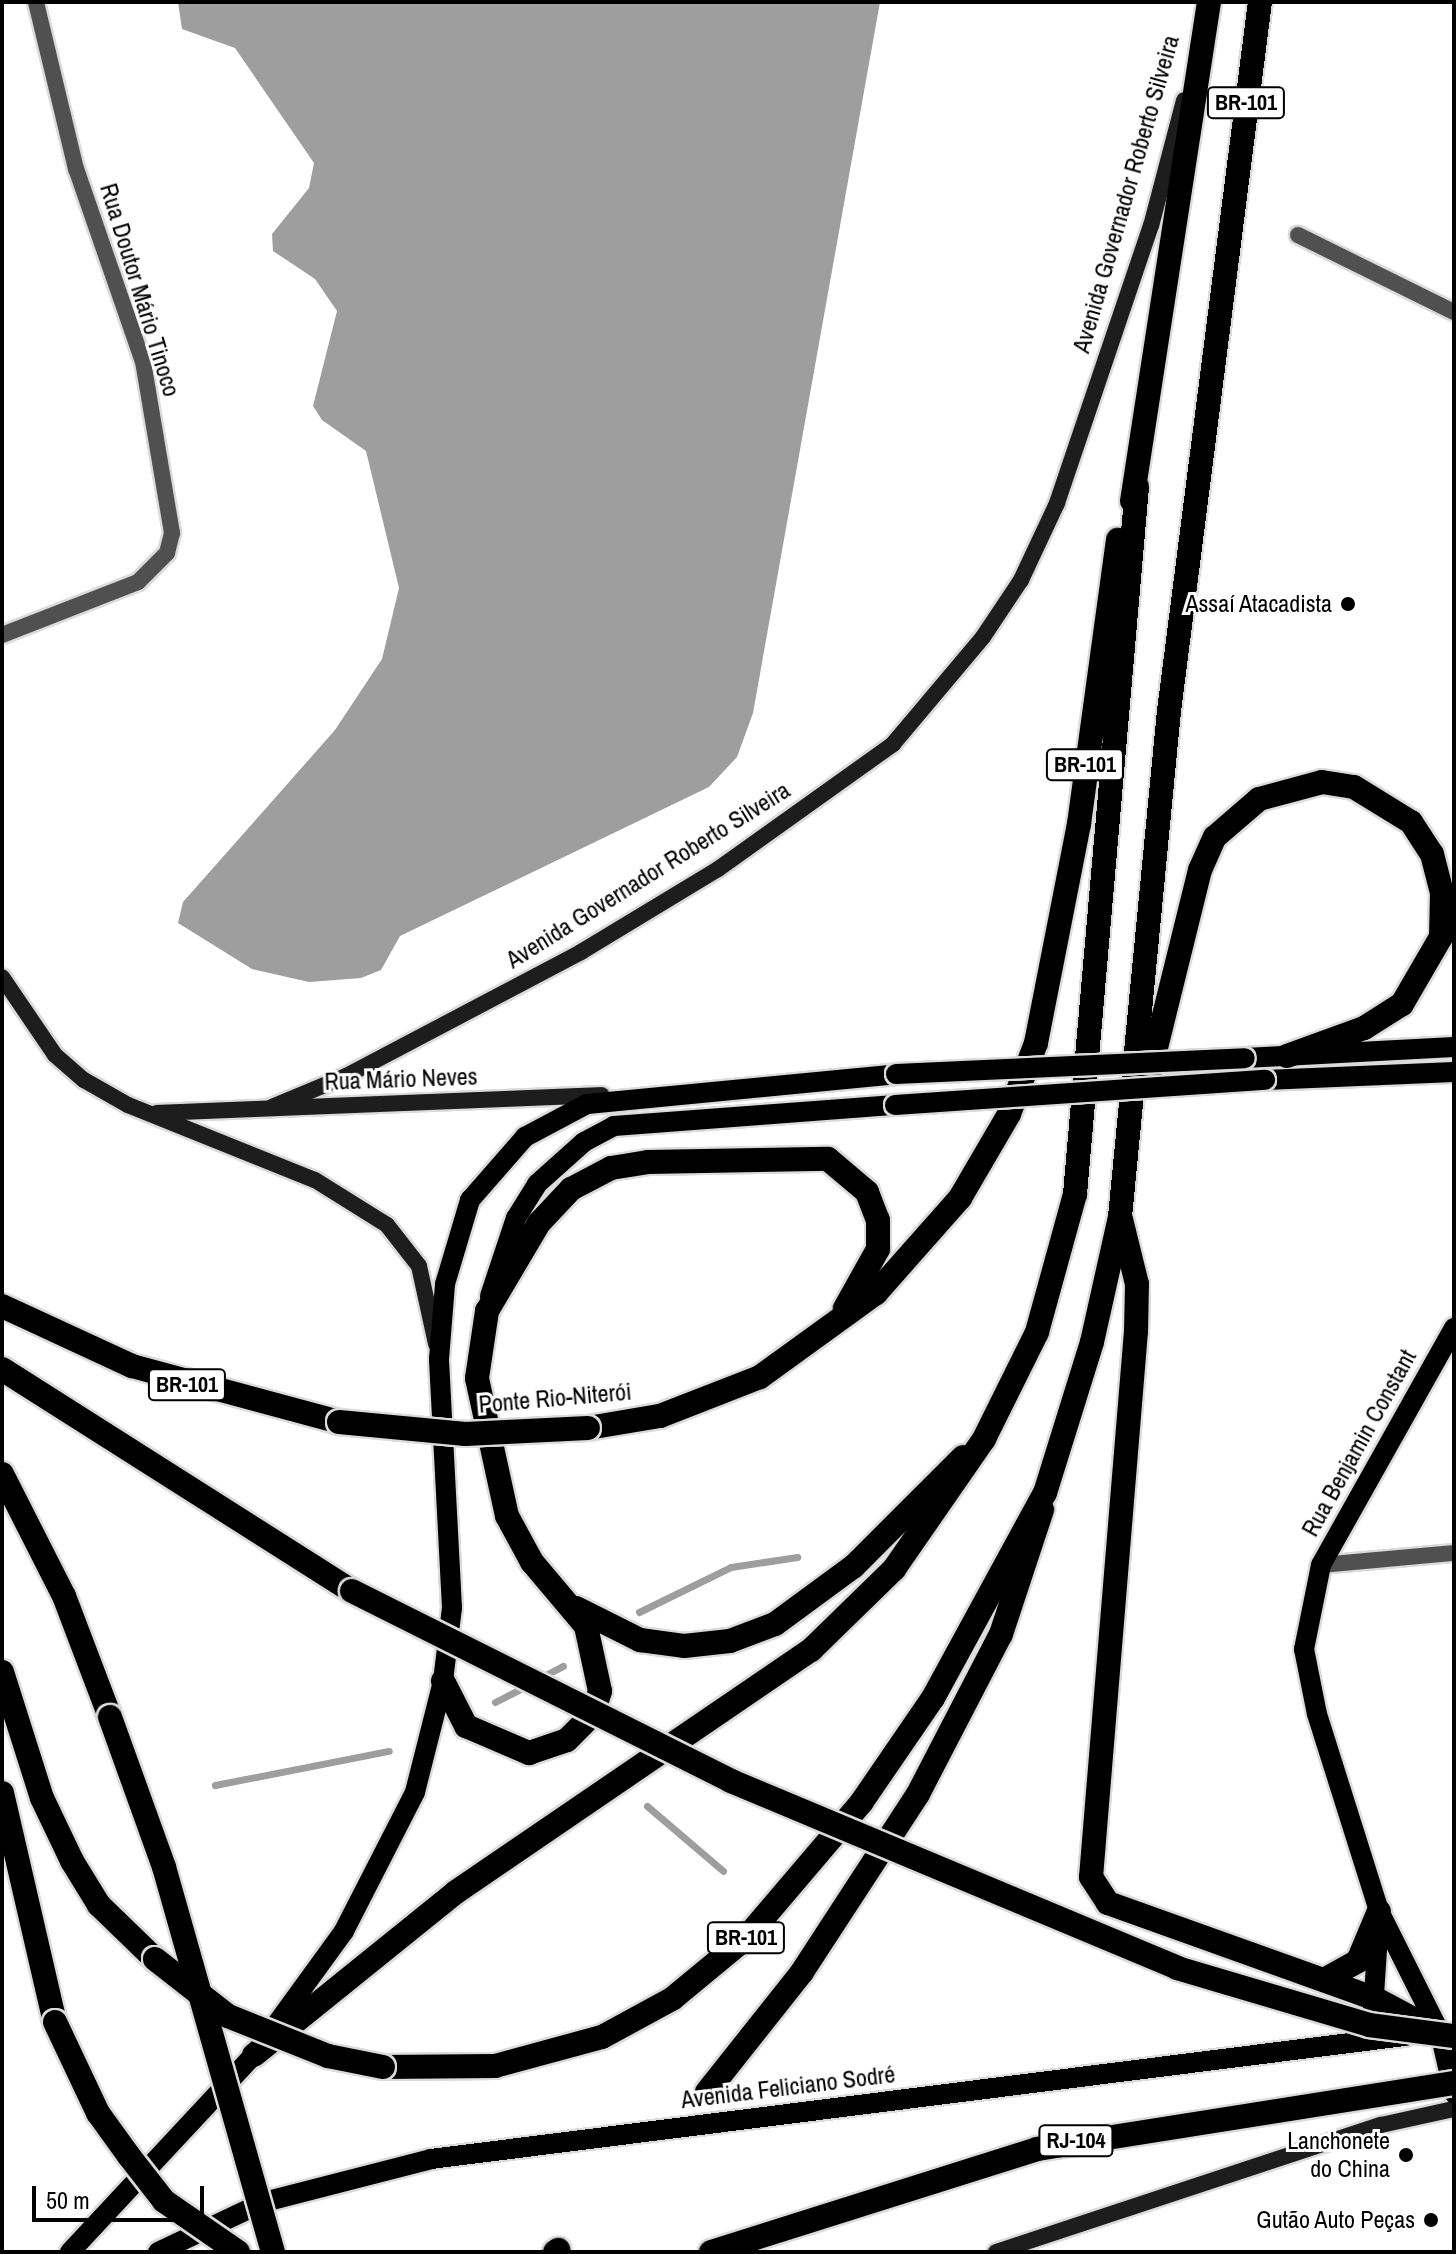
<!DOCTYPE html>
<html>
<head>
<meta charset="utf-8">
<style>
  body { margin:0 }
  #map { position:relative; width:1456px; height:2254px; overflow:hidden; background:#fff; font-family:"Archivo Narrow",sans-serif }
  div>[style] { position:absolute }
  .water>* { inset:0; background:#9e9e9e }
  .stream>* { height:7px; margin:-3.5px; padding:0 3.5px; transform-origin:3.5px; border-radius:3.5px; background:#9e9e9e }
  .roads { filter:drop-shadow(2px 0 #dbdbdb) drop-shadow(-2px 0 #dbdbdb) drop-shadow(0 2px #dbdbdb) drop-shadow(0 -2px #dbdbdb) }
  .street>* { height:16px; margin:-8px; padding:0 8px; transform-origin:8px; border-radius:8px; background:#505050 }
  .secondary>* { height:16px; margin:-8px; padding:0 8px; transform-origin:8px; border-radius:8px; background:#1d1d1d }
  .primary>* { height:20px; margin:-10px; padding:0 10px; transform-origin:10px; border-radius:10px; background:#000 }
  .highway>* { height:24px; margin:-12px; padding:0 12px; transform-origin:12px; border-radius:12px; background:#000 }
  .bridges { filter:drop-shadow(2px 0 #dbdbdb) drop-shadow(-2px 0 #dbdbdb) drop-shadow(0 2px #dbdbdb) drop-shadow(0 -2px #dbdbdb) }
  .primary-bridge>* { height:20px; margin:-10px; padding:0 10px; transform-origin:10px; border-radius:10px; background:#000 }
  .highway-bridge>* { height:24px; margin:-12px; padding:0 12px; transform-origin:12px; border-radius:12px; background:#000 }
  .dots>* { width:22px; height:22px; translate:-50% -50%; box-sizing:border-box; border:4px solid #fff; border-radius:50% }
  span { translate:-50% -50%; white-space:nowrap; text-align:center; line-height:1.15; -webkit-text-stroke:6px #fff; paint-order:stroke }
  .shield-label span { padding:2px 6px; background:#fff; border:2px solid; border-radius:6px; -webkit-text-stroke-width:0 }
  .shield-label { font-size:22px; color:#000; font-weight:700 }
  .street-label { font-size:24px; color:#000 }
  .poi-label { font-size:24px; color:#000 }
  .right { translate:-100% -50%; text-align:right }
  .frame { position:absolute; inset:0; border:4px solid #000; pointer-events:none }
  .scale { position:absolute; left:32px; top:2186px; width:172px; height:36px; box-sizing:border-box; border:4px solid #000; border-top:0; padding-left:10px; font-size:24px; line-height:28px; white-space:nowrap; color:#000; -webkit-text-stroke:6px #fff; paint-order:stroke }
</style>
</head>
<body>
<div id="map">
  <div class="water">
    <i style="clip-path:polygon(178px 2px,880px 2px,753px 713px,737px 757px,709px 787px,400px 936px,381px 970px,361px 978px,309px 982px,252px 969px,178px 923px,183px 902px,335px 730px,382px 659px,399px 588px,366px 451px,322px 420px,313px 406px,337px 311px,315px 279px,273px 251px,272px 234px,309px 188px,314px 163px,235px 48px,182px 29px)"></i>
  </div>
  <div class="stream">
    <i style="left:639px;top:1612px;width:102px;rotate:-26.1deg"></i>
    <i style="left:731px;top:1567px;width:67px;rotate:-8.6deg"></i>
    <i style="left:540px;top:1678px;width:26px;rotate:-28deg"></i>
    <i style="left:495px;top:1702px;width:35px;rotate:-27deg"></i>
    <i style="left:215px;top:1785px;width:177px;rotate:-11.1deg"></i>
    <i style="left:647px;top:1806px;width:100px;rotate:40.5deg"></i>
  </div>
  <div class="roads">
    <div class="street">
      <i style="left:1298px;top:235px;width:174px;rotate:26.3deg"></i>
      <i style="left:2px;top:635px;width:146px;rotate:-21.3deg"></i>
      <i style="left:138px;top:582px;width:41px;rotate:-45deg"></i>
      <i style="left:167px;top:553px;width:21px;rotate:-76deg"></i>
      <i style="left:172px;top:533px;width:173px;rotate:-99.6deg"></i>
      <i style="left:143px;top:362px;width:204px;rotate:-109.1deg"></i>
      <i style="left:76px;top:169px;width:172px;rotate:-103.5deg"></i>
      <i style="left:1321px;top:1565px;width:134px;rotate:-5.2deg"></i>
    </div>
    <div class="secondary">
      <i style="left:2px;top:977px;width:94px;rotate:55.8deg"></i>
      <i style="left:55px;top:1055px;width:38px;rotate:41deg"></i>
      <i style="left:84px;top:1080px;width:51px;rotate:29.6deg"></i>
      <i style="left:128px;top:1105px;width:201px;rotate:21.9deg"></i>
      <i style="left:315px;top:1180px;width:85px;rotate:32deg"></i>
      <i style="left:387px;top:1225px;width:52px;rotate:52deg"></i>
      <i style="left:419px;top:1266px;width:80px;rotate:77.7deg"></i>
      <i style="left:272px;top:1107px;width:80px;rotate:-22.7deg"></i>
      <i style="left:346px;top:1076px;width:266px;rotate:-27.8deg"></i>
      <i style="left:581px;top:952px;width:160px;rotate:-31.2deg"></i>
      <i style="left:718px;top:869px;width:215px;rotate:-35.5deg"></i>
      <i style="left:893px;top:744px;width:140px;rotate:-49.9deg"></i>
      <i style="left:983px;top:637px;width:69px;rotate:-56.3deg"></i>
      <i style="left:1021px;top:580px;width:85px;rotate:-64.9deg"></i>
      <i style="left:1057px;top:503px;width:293px;rotate:-71.3deg"></i>
      <i style="left:1151px;top:226px;width:130px;rotate:-75.3deg"></i>
      <i style="left:157px;top:1113px;width:445px;rotate:-2.3deg"></i>
      <i style="left:996px;top:2252px;width:405px;rotate:-18.3deg"></i>
      <i style="left:1381px;top:2125px;width:75px;rotate:-12.4deg"></i>
    </div>
    <div class="primary">
      <i style="left:1245px;top:1058px;width:209px;rotate:-3deg"></i>
      <i style="left:1265px;top:1080px;width:189px;rotate:-2.4deg"></i>
      <i style="left:490px;top:1296px;width:82px;rotate:-71.6deg"></i>
      <i style="left:516px;top:1218px;width:40px;rotate:-58deg"></i>
      <i style="left:537px;top:1184px;width:63px;rotate:-41.8deg"></i>
      <i style="left:584px;top:1142px;width:34px;rotate:-28deg"></i>
      <i style="left:614px;top:1126px;width:282px;rotate:-4.3deg"></i>
      <i style="left:1454px;top:1328px;width:272px;rotate:119.3deg"></i>
      <i style="left:1321px;top:1565px;width:86px;rotate:101.4deg"></i>
      <i style="left:1304px;top:1649px;width:66px;rotate:78.7deg"></i>
      <i style="left:1317px;top:1714px;width:207px;rotate:72.5deg"></i>
      <i style="left:1379px;top:1911px;width:136px;rotate:63.4deg"></i>
      <i style="left:1440px;top:2033px;width:62px;rotate:76.9deg"></i>
      <i style="left:1373px;top:2010px;width:91px;rotate:-86.2deg"></i>
      <i style="left:70px;top:2252px;width:270px;rotate:-47deg"></i>
      <i style="left:254px;top:2055px;width:153px;rotate:-54deg"></i>
      <i style="left:344px;top:1931px;width:156px;rotate:-62.9deg"></i>
      <i style="left:415px;top:1792px;width:114px;rotate:-75.8deg"></i>
      <i style="left:443px;top:1681px;width:74px;rotate:-83deg"></i>
      <i style="left:452px;top:1608px;width:249px;rotate:-93deg"></i>
      <i style="left:439px;top:1359px;width:75px;rotate:-85.4deg"></i>
      <i style="left:445px;top:1284px;width:88px;rotate:-73.4deg"></i>
      <i style="left:470px;top:1200px;width:84px;rotate:-48.9deg"></i>
      <i style="left:525px;top:1137px;width:70px;rotate:-28deg"></i>
      <i style="left:587px;top:1104px;width:310px;rotate:-5.5deg"></i>
      <i style="left:158px;top:2252px;width:117px;rotate:-25.3deg"></i>
      <i style="left:264px;top:2202px;width:172px;rotate:-14.4deg"></i>
      <i style="left:431px;top:2159px;width:982px;rotate:-7.2deg"></i>
    </div>
    <div class="highway">
      <i style="left:1132px;top:501px;width:505px;rotate:-81.23deg"></i>
      <i style="left:1148px;top:1080px;width:216px;rotate:-76.1deg"></i>
      <i style="left:1200px;top:870px;width:36px;rotate:-66deg"></i>
      <i style="left:1215px;top:837px;width:58px;rotate:-40.8deg"></i>
      <i style="left:1259px;top:799px;width:65px;rotate:-15.1deg"></i>
      <i style="left:1322px;top:782px;width:32px;rotate:9deg"></i>
      <i style="left:1354px;top:787px;width:67px;rotate:31.6deg"></i>
      <i style="left:1411px;top:822px;width:38px;rotate:57deg"></i>
      <i style="left:1432px;top:854px;width:40px;rotate:75.6deg"></i>
      <i style="left:1442px;top:893px;width:44px;rotate:91.3deg"></i>
      <i style="left:1441px;top:937px;width:78px;rotate:120.2deg"></i>
      <i style="left:1402px;top:1004px;width:45px;rotate:147.7deg"></i>
      <i style="left:1364px;top:1028px;width:82px;rotate:160deg"></i>
      <i style="left:1121px;top:1219px;width:67px;rotate:76.2deg"></i>
      <i style="left:1137px;top:1284px;width:47px;rotate:91.2deg"></i>
      <i style="left:1136px;top:1331px;width:548px;rotate:94.71deg"></i>
      <i style="left:1091px;top:1877px;width:31px;rotate:57deg"></i>
      <i style="left:1108px;top:1903px;width:285px;rotate:19.7deg"></i>
      <i style="left:1376px;top:1999px;width:72px;rotate:28deg"></i>
      <i style="left:2px;top:1306px;width:143px;rotate:24.8deg"></i>
      <i style="left:132px;top:1366px;width:214px;rotate:15.1deg"></i>
      <i style="left:2px;top:1369px;width:414px;rotate:32.4deg"></i>
      <i style="left:588px;top:1428px;width:73px;rotate:-9.5deg"></i>
      <i style="left:660px;top:1416px;width:107px;rotate:-21.3deg"></i>
      <i style="left:760px;top:1377px;width:143px;rotate:-35.9deg"></i>
      <i style="left:876px;top:1293px;width:127px;rotate:-48.5deg"></i>
      <i style="left:960px;top:1198px;width:97px;rotate:-59.7deg"></i>
      <i style="left:1009px;top:1114px;width:76px;rotate:-69.2deg"></i>
      <i style="left:1036px;top:1043px;width:223px;rotate:-78.9deg"></i>
      <i style="left:1079px;top:824px;width:287px;rotate:-82.2deg"></i>
      <i style="left:2px;top:1474px;width:137px;rotate:63.1deg"></i>
      <i style="left:64px;top:1596px;width:129px;rotate:69.2deg"></i>
      <i style="left:576px;top:1608px;width:72px;rotate:26.6deg"></i>
      <i style="left:640px;top:1640px;width:44px;rotate:7.8deg"></i>
      <i style="left:684px;top:1646px;width:46px;rotate:-6.2deg"></i>
      <i style="left:730px;top:1641px;width:48px;rotate:-20.7deg"></i>
      <i style="left:775px;top:1624px;width:98px;rotate:-36.3deg"></i>
      <i style="left:854px;top:1566px;width:154px;rotate:-45deg"></i>
      <i style="left:2px;top:1672px;width:132px;rotate:72.4deg"></i>
      <i style="left:42px;top:1798px;width:70px;rotate:64.5deg"></i>
      <i style="left:72px;top:1861px;width:52px;rotate:58.5deg"></i>
      <i style="left:99px;top:1905px;width:78px;rotate:44deg"></i>
      <i style="left:443px;top:1681px;width:51px;rotate:62.9deg"></i>
      <i style="left:466px;top:1726px;width:69px;rotate:23.2deg"></i>
      <i style="left:529px;top:1753px;width:40px;rotate:-18.9deg"></i>
      <i style="left:567px;top:1740px;width:37px;rotate:-45deg"></i>
      <i style="left:593px;top:1714px;width:24px;rotate:-73deg"></i>
      <i style="left:600px;top:1691px;width:66px;rotate:-102.2deg"></i>
      <i style="left:586px;top:1626px;width:84px;rotate:-130.2deg"></i>
      <i style="left:532px;top:1562px;width:52px;rotate:-118.5deg"></i>
      <i style="left:507px;top:1516px;width:141px;rotate:-102.3deg"></i>
      <i style="left:477px;top:1378px;width:68px;rotate:-81.5deg"></i>
      <i style="left:487px;top:1311px;width:102px;rotate:-59.4deg"></i>
      <i style="left:539px;top:1223px;width:47px;rotate:-46.7deg"></i>
      <i style="left:571px;top:1189px;width:45px;rotate:-27.7deg"></i>
      <i style="left:611px;top:1168px;width:37px;rotate:-9deg"></i>
      <i style="left:648px;top:1162px;width:180px;rotate:-1deg"></i>
      <i style="left:828px;top:1159px;width:51px;rotate:40.2deg"></i>
      <i style="left:867px;top:1192px;width:30px;rotate:69deg"></i>
      <i style="left:878px;top:1220px;width:29px;rotate:90deg"></i>
      <i style="left:878px;top:1249px;width:68px;rotate:119.2deg"></i>
      <i style="left:2px;top:1793px;width:235px;rotate:77deg"></i>
      <i style="left:1324px;top:1980px;width:39px;rotate:-29deg"></i>
      <i style="left:1358px;top:1961px;width:54px;rotate:-67.2deg"></i>
      <i style="left:254px;top:2055px;width:260px;rotate:-38.9deg"></i>
      <i style="left:456px;top:1892px;width:430px;rotate:-34.3deg"></i>
      <i style="left:811px;top:1650px;width:116px;rotate:-44.3deg"></i>
      <i style="left:894px;top:1569px;width:158px;rotate:-55.3deg"></i>
      <i style="left:984px;top:1439px;width:119px;rotate:-63.6deg"></i>
      <i style="left:1037px;top:1332px;width:143px;rotate:-74.6deg"></i>
      <i style="left:1075px;top:1194px;width:710px;rotate:-84.99deg"></i>
      <i style="left:383px;top:2067px;width:112px;rotate:-0.5deg"></i>
      <i style="left:495px;top:2066px;width:111px;rotate:-15.2deg"></i>
      <i style="left:602px;top:2037px;width:80px;rotate:-28.5deg"></i>
      <i style="left:672px;top:1999px;width:97px;rotate:-39.6deg"></i>
      <i style="left:747px;top:1937px;width:176px;rotate:-49.6deg"></i>
      <i style="left:861px;top:1803px;width:127px;rotate:-55.6deg"></i>
      <i style="left:933px;top:1698px;width:234px;rotate:-61.4deg"></i>
      <i style="left:1045px;top:1493px;width:158px;rotate:-72.7deg"></i>
      <i style="left:1092px;top:1342px;width:128px;rotate:-77.4deg"></i>
      <i style="left:1120px;top:1217px;width:508px;rotate:-84.47deg"></i>
      <i style="left:1169px;top:711px;width:715px;rotate:-82.69deg"></i>
      <i style="left:707px;top:2092px;width:153px;rotate:-51.6deg"></i>
      <i style="left:802px;top:1972px;width:212px;rotate:-56.9deg"></i>
      <i style="left:918px;top:1794px;width:180px;rotate:-62.6deg"></i>
      <i style="left:1001px;top:1634px;width:131px;rotate:-71.7deg"></i>
      <i style="left:555px;top:2252px;width:4px;rotate:-34deg"></i>
    </div>
  </div>
  <div class="bridges">
    <div class="primary-bridge">
      <i style="left:896px;top:1074px;width:349px;rotate:-2.6deg"></i>
      <i style="left:895px;top:1105px;width:371px;rotate:-3.9deg"></i>
    </div>
    <div class="highway-bridge">
      <i style="left:339px;top:1422px;width:127px;rotate:5.4deg"></i>
      <i style="left:465px;top:1434px;width:123px;rotate:-2.8deg"></i>
      <i style="left:352px;top:1591px;width:424px;rotate:26.6deg"></i>
      <i style="left:731px;top:1781px;width:484px;rotate:22.7deg"></i>
      <i style="left:1177px;top:1968px;width:200px;rotate:16.5deg"></i>
      <i style="left:1369px;top:2025px;width:86px;rotate:7.4deg"></i>
      <i style="left:110px;top:1717px;width:159px;rotate:70.2deg"></i>
      <i style="left:164px;top:1867px;width:400px;rotate:74.2deg"></i>
      <i style="left:155px;top:1959px;width:93px;rotate:38deg"></i>
      <i style="left:228px;top:2016px;width:108px;rotate:21.8deg"></i>
      <i style="left:328px;top:2056px;width:56px;rotate:11.3deg"></i>
      <i style="left:55px;top:2022px;width:101px;rotate:64.7deg"></i>
      <i style="left:98px;top:2113px;width:53px;rotate:54.2deg"></i>
      <i style="left:129px;top:2156px;width:57px;rotate:52.1deg"></i>
      <i style="left:164px;top:2201px;width:90px;rotate:34.6deg"></i>
      <i style="left:711px;top:2252px;width:342px;rotate:-17.5deg"></i>
      <i style="left:1037px;top:2149px;width:422px;rotate:-9deg"></i>
    </div>
  </div>
  <div class="dots">
    <i style="left:1348px;top:604px;background:#000"></i>
    <i style="left:1406px;top:2155px;background:#000"></i>
    <i style="left:1431px;top:2220px;background:#000"></i>
  </div>
  <div class="shield-label">
    <span style="left:1246px;top:103px">BR-101</span>
    <span style="left:1085px;top:765px">BR-101</span>
    <span style="left:187px;top:1385px">BR-101</span>
    <span style="left:746px;top:1938px">BR-101</span>
    <span style="left:1076px;top:2141px">RJ-104</span>
  </div>
  <div class="street-label">
    <span style="left:1126px;top:194px;rotate:-74deg">Avenida Governador Roberto Silveira</span>
    <span style="left:140px;top:290px;rotate:73deg">Rua Doutor Mário Tinoco</span>
    <span style="left:648px;top:875px;rotate:-32deg">Avenida Governador Roberto Silveira</span>
    <span style="left:401px;top:1079px;rotate:-2deg">Rua Mário Neves</span>
    <span style="left:555px;top:1398px;rotate:-5deg">Ponte Rio-Niterói</span>
    <span style="left:1359px;top:1443px;rotate:-61deg">Rua Benjamin Constant</span>
    <span style="left:788px;top:2087px;rotate:-7deg">Avenida Feliciano Sodré</span>
  </div>
  <div class="poi-label">
    <span class="right" style="left:1332px;top:604px">Assaí Atacadista</span>
    <span class="right" style="left:1390px;top:2155px">Lanchonete<br>do China</span>
    <span class="right" style="left:1415px;top:2220px">Gutão Auto Peças</span>
  </div>
  <div class="frame"></div>
  <div class="scale">50 m</div>
</div>
</body>
</html>
